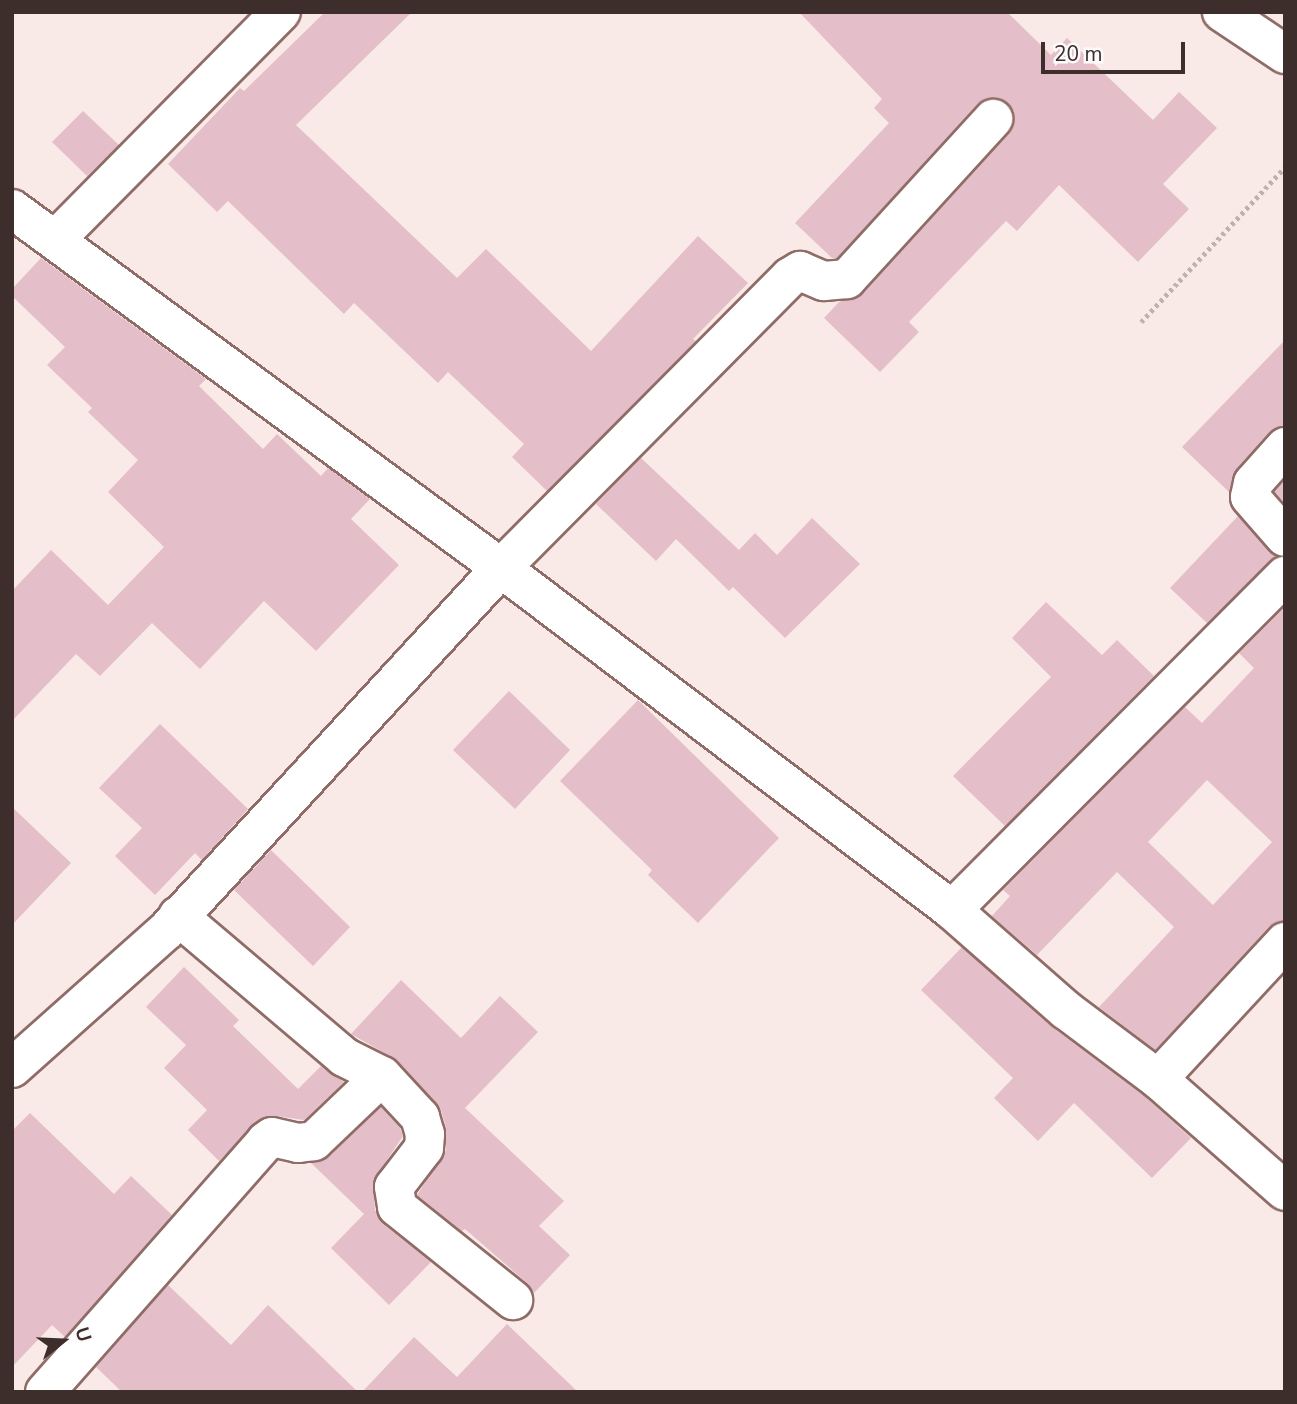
<!DOCTYPE html>
<html>
<head>
<meta charset="utf-8">
<style>
  body { margin:0 }
  #map { position:relative; width:1297px; height:1404px; overflow:hidden; background:#faeae7; font-family:"Nunito Sans",sans-serif }
  div>[style] { position:absolute }
  .building>* { inset:0; background:#e4bec8 }
  .path>* { height:4.5px; margin-top:-2.25px; transform-origin:0; background:repeating-linear-gradient(90deg,#c0b0ae 0 3.5px,transparent 0 7px) }
  .roads { filter:drop-shadow(2px 0 #8f6c67) drop-shadow(-2px 0 #8f6c67) drop-shadow(0 2px #8f6c67) drop-shadow(0 -2px #8f6c67) }
  .minor>* { height:38px; margin:-19px; padding:0 19px; transform-origin:19px; border-radius:19px; background:#fff }
  span { translate:-50% -50%; white-space:nowrap; text-align:center; line-height:1.15; -webkit-text-stroke:5px #fbfbfb; paint-order:stroke }
  .frame { position:absolute; inset:0; border:14px solid #3d2e2c; pointer-events:none }
  .north { position:absolute; left:28px; top:1306px; width:70px; height:70px; -webkit-text-stroke:5px #fbfbfb; paint-order:stroke; rotate:72deg; font-size:19px; font-weight:700; line-height:28px; text-align:center; color:#3d2e2c }
  .north::after { content:''; display:block; margin:auto; width:24px; height:32px; background:#3d2e2c; clip-path:polygon(50% 0,100% 100%,50% 72%,0 100%) }
  .scale { position:absolute; left:1041px; top:42px; width:144px; height:32px; box-sizing:border-box; border:4px solid #3d2e2c; border-top:0; padding-left:9px; font-size:21px; line-height:24px; white-space:nowrap; color:#3d2e2c; -webkit-text-stroke:5px #fbfbfb; paint-order:stroke }
</style>
</head>
<body>
<div id="map">
  <div class="building">
    <i style="clip-path:polygon(325px 12px,412px 12px,296px 125px,457px 278px,486px 249px,591px 351px,698px 236px,748px 283px,693px 339px,696px 341px,547px 491px,512px 457px,524px 444px,448px 372px,438px 383px,354px 303px,344px 314px,228px 201px,217px 212px,168px 164px,240px 88px,244px 91px)"></i>
    <i style="clip-path:polygon(799px 12px,1007px 12px,1051px 55px,1067px 38px,1153px 120px,1179px 92px,1217px 128px,1163px 184px,1189px 209px,1138px 262px,1059px 185px,1017px 231px,1006px 221px,909px 322px,919px 332px,880px 372px,824px 318px,839px 302px,863px 294px,1009px 134px,1014px 124px,1014px 113px,1008px 103px,998px 98px,987px 98px,977px 104px,837px 258px,832px 258px,795px 223px,889px 123px,874px 108px,882px 99px)"></i>
    <i style="clip-path:polygon(83px 111px,119px 145px,87px 176px,52px 142px)"></i>
    <i style="clip-path:polygon(41px 258px,206px 379px,199px 386px,263px 449px,277px 434px,321px 476px,328px 468px,370px 499px,351px 519px,399px 565px,316px 651px,264px 601px,200px 669px,152px 623px,100px 676px,76px 654px,12px 721px,12px 591px,51px 550px,108px 605px,164px 547px,108px 492px,138px 460px,88px 412px,92px 408px,47px 365px,65px 347px,12px 296px,12px 289px)"></i>
    <i style="clip-path:polygon(1285px 340px,1285px 426px,1269px 432px,1237px 468px,1229px 492px,1182px 447px)"></i>
    <i style="clip-path:polygon(641px 458px,739px 550px,755px 533px,777px 555px,812px 518px,860px 564px,785px 638px,733px 587px,729px 591px,676px 539px,656px 561px,596px 504px)"></i>
    <i style="clip-path:polygon(1285px 480px,1285px 503px,1274px 492px)"></i>
    <i style="clip-path:polygon(1238px 516px,1276px 557px,1207px 623px,1170px 588px)"></i>
    <i style="clip-path:polygon(1046px 602px,1102px 655px,1117px 640px,1154px 676px,1005px 826px,953px 776px,1051px 677px,1012px 638px)"></i>
    <i style="clip-path:polygon(evenodd,1285px 607px,1285px 921px,1269px 927px,1155px 1050px,1099px 1007px,1174px 927px,1117px 872px,1037px 955px,992px 916px,1010px 896px,1003px 890px,1185px 707px,1202px 723px,1254px 668px,1239px 653px,1285px 607px,1207px 780px,1272px 842px,1213px 905px,1148px 842px,1207px 780px)"></i>
    <i style="clip-path:polygon(509px 691px,570px 750px,515px 809px,453px 750px)"></i>
    <i style="clip-path:polygon(638px 700px,779px 838px,698px 923px,648px 875px,652px 870px,560px 781px)"></i>
    <i style="clip-path:polygon(160px 724px,248px 809px,202px 860px,195px 853px,155px 895px,115px 856px,142px 828px,99px 788px)"></i>
    <i style="clip-path:polygon(12px 807px,71px 863px,12px 925px)"></i>
    <i style="clip-path:polygon(271px 850px,350px 927px,313px 966px,234px 890px)"></i>
    <i style="clip-path:polygon(962px 947px,1052px 1027px,1144px 1096px,1191px 1138px,1152px 1178px,1074px 1103px,1038px 1141px,994px 1098px,1013px 1078px,921px 990px)"></i>
    <i style="clip-path:polygon(184px 967px,239px 1020px,233px 1026px,298px 1089px,321px 1066px,344px 1082px,304px 1120px,276px 1116px,260px 1119px,219px 1161px,188px 1130px,207px 1110px,164px 1068px,186px 1045px,146px 1007px)"></i>
    <i style="clip-path:polygon(401px 980px,461px 1038px,500px 996px,538px 1032px,465px 1108px,564px 1201px,539px 1226px,570px 1255px,534px 1293px,527px 1283px,465px 1229px,462px 1231px,417px 1195px,446px 1150px,446px 1128px,441px 1110px,397px 1060px,351px 1034px)"></i>
    <i style="clip-path:polygon(381px 1107px,400px 1128px,403px 1136px,373px 1181px,375px 1210px,383px 1224px,431px 1262px,389px 1305px,331px 1248px,364px 1214px,311px 1163px,329px 1157px)"></i>
    <i style="clip-path:polygon(30px 1113px,114px 1194px,131px 1176px,172px 1215px,65px 1337px,52px 1325px,12px 1367px,12px 1131px)"></i>
    <i style="clip-path:polygon(168px 1285px,231px 1345px,268px 1305px,358px 1392px,122px 1392px,96px 1367px)"></i>
    <i style="clip-path:polygon(507px 1324px,578px 1392px,362px 1392px,414px 1337px,457px 1377px)"></i>
  </div>
  <div class="path">
    <i style="left:1141px;top:322px;width:212px;rotate:-47.1deg"></i>
  </div>
  <div class="roads">
    <div class="minor">
      <i style="left:1222px;top:12px;width:76px;rotate:33.7deg"></i>
      <i style="left:12px;top:209px;width:607px;rotate:36.28deg"></i>
      <i style="left:501px;top:568px;width:566px;rotate:37.17deg"></i>
      <i style="left:952px;top:910px;width:152px;rotate:41.3deg"></i>
      <i style="left:1066px;top:1010px;width:115px;rotate:36.9deg"></i>
      <i style="left:1158px;top:1079px;width:169px;rotate:41.4deg"></i>
      <i style="left:55px;top:240px;width:321px;rotate:-45.3deg"></i>
      <i style="left:1285px;top:447px;width:48px;rotate:131.6deg"></i>
      <i style="left:1253px;top:483px;width:14px;rotate:102deg"></i>
      <i style="left:1250px;top:497px;width:53px;rotate:48.8deg"></i>
      <i style="left:952px;top:910px;width:472px;rotate:-45.1deg"></i>
      <i style="left:178px;top:916px;width:218px;rotate:40.3deg"></i>
      <i style="left:344px;top:1057px;width:42px;rotate:26.6deg"></i>
      <i style="left:382px;top:1076px;width:56px;rotate:47.2deg"></i>
      <i style="left:420px;top:1117px;width:18px;rotate:74deg"></i>
      <i style="left:425px;top:1134px;width:14px;rotate:94deg"></i>
      <i style="left:424px;top:1148px;width:49px;rotate:127.6deg"></i>
      <i style="left:394px;top:1187px;width:20px;rotate:81deg"></i>
      <i style="left:397px;top:1207px;width:149px;rotate:38.7deg"></i>
      <i style="left:12px;top:1068px;width:208px;rotate:-41.7deg"></i>
      <i style="left:167px;top:930px;width:493px;rotate:-47.3deg"></i>
      <i style="left:501px;top:568px;width:410px;rotate:-45.2deg"></i>
      <i style="left:790px;top:277px;width:12px;rotate:-31deg"></i>
      <i style="left:800px;top:271px;width:26px;rotate:23deg"></i>
      <i style="left:824px;top:281px;width:23px;rotate:-5deg"></i>
      <i style="left:847px;top:279px;width:217px;rotate:-47.6deg"></i>
      <i style="left:1158px;top:1079px;width:187px;rotate:-47.2deg"></i>
      <i style="left:45px;top:1392px;width:334px;rotate:-48.6deg"></i>
      <i style="left:266px;top:1141px;width:7px;rotate:-34deg"></i>
      <i style="left:272px;top:1137px;width:27px;rotate:13deg"></i>
      <i style="left:298px;top:1143px;width:16px;rotate:-7deg"></i>
      <i style="left:314px;top:1141px;width:94px;rotate:-43.7deg"></i>
    </div>
  </div>
  <div class="frame"></div>
  <div class="north">U</div>
  <div class="scale">20 m</div>
</div>
</body>
</html>
